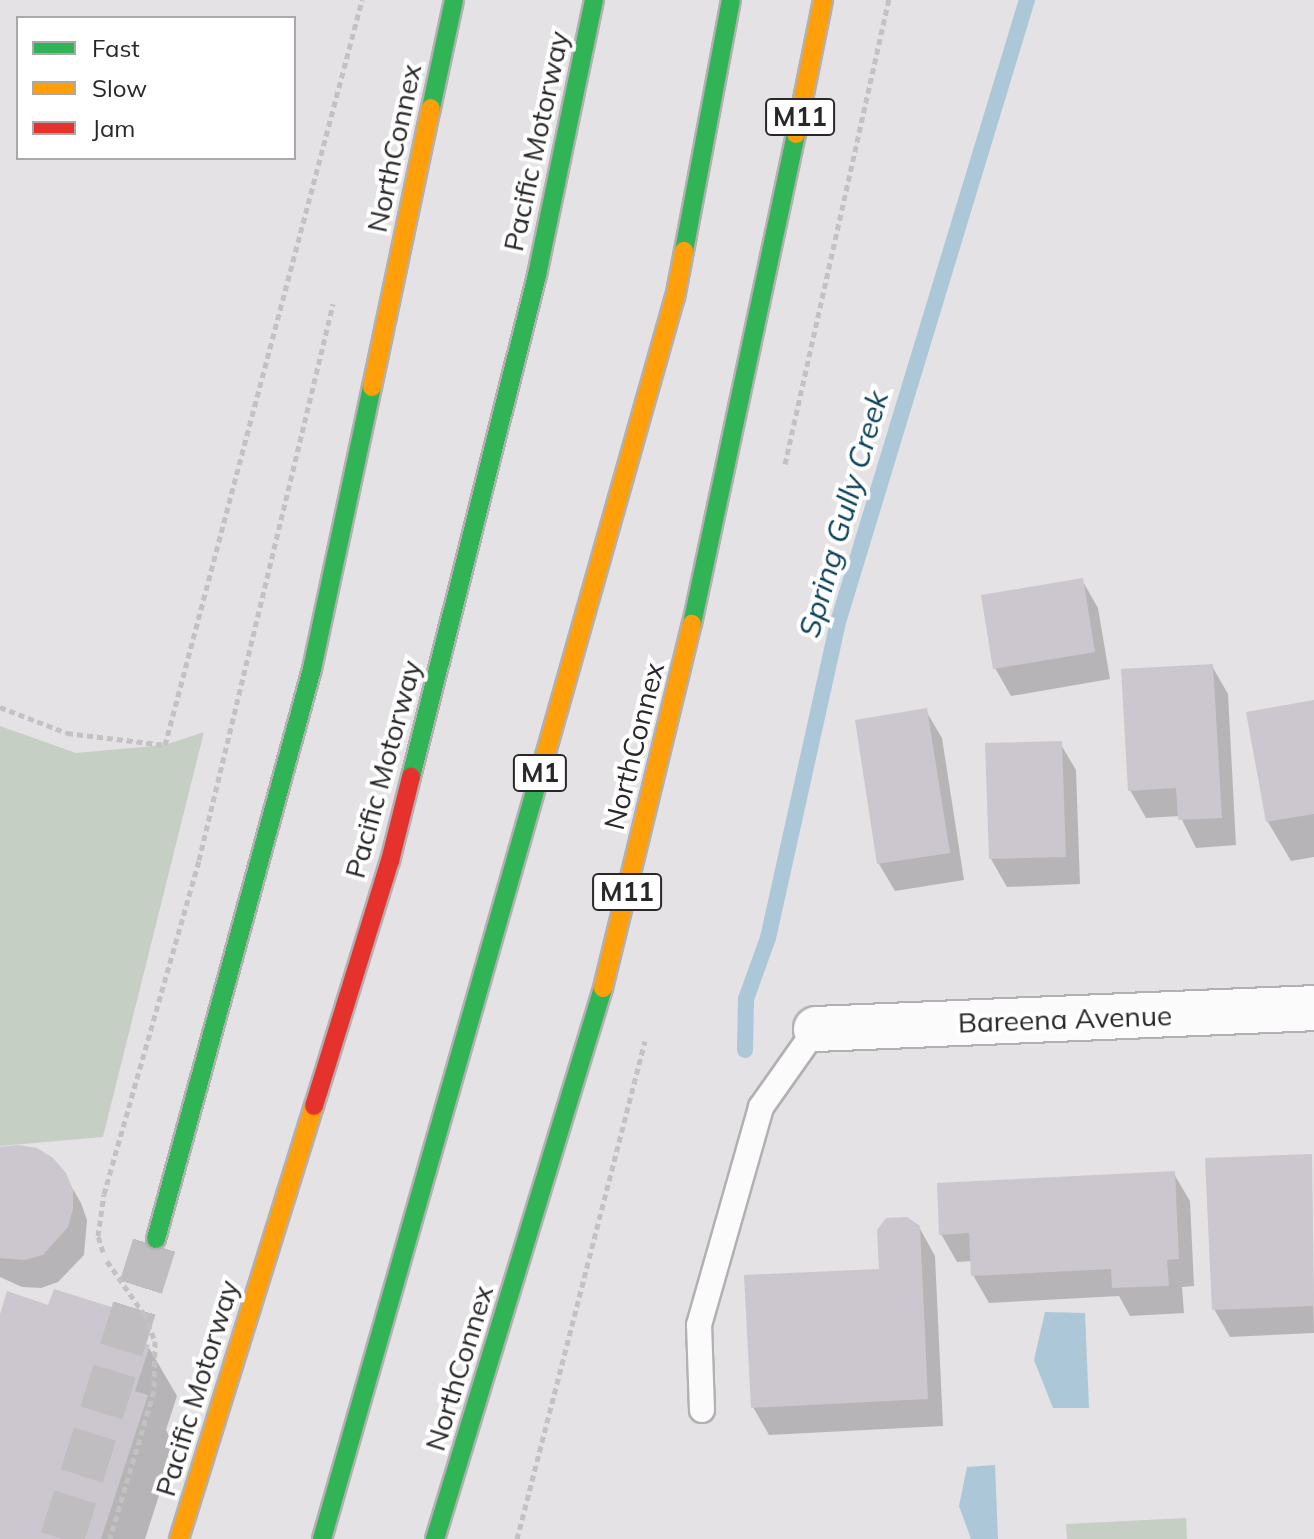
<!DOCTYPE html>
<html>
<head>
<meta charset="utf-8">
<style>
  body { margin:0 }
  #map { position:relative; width:1314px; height:1539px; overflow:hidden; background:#e4e2e5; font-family:Mulish,sans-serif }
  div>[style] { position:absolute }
  .green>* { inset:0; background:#c6cfc3 }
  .water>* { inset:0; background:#abc7d8 }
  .shadow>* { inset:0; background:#0003 }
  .stream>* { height:16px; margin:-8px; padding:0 8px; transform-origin:8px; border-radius:8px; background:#abc7d8 }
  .building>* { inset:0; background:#ccc6cf }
  .highway-tunnel>* { height:44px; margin-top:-22px; transform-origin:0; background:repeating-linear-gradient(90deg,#bfbdbf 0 44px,transparent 0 66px) }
  .path>* { height:5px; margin-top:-2.5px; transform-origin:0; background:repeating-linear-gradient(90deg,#c2c2c2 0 6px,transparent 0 10px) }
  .roads { filter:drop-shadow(2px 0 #b2b0b2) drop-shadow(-2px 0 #b2b0b2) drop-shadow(0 2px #b2b0b2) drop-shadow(0 -2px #b2b0b2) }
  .lane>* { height:24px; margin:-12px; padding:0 12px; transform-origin:12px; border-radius:12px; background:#fbfbfb }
  .street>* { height:44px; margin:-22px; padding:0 22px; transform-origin:22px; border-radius:22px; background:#fbfbfb }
  .fast>* { height:18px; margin:-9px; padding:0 9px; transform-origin:9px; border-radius:9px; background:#30b455 }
  .slow>* { height:18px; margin:-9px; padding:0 9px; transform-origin:9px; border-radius:9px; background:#ff9f0a }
  .jam>* { height:18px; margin:-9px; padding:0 9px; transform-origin:9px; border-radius:9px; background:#e5322d }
  span { translate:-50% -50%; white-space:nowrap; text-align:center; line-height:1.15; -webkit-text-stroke:8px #fff; paint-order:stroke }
  .shield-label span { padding:2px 6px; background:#fff; border:2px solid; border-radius:6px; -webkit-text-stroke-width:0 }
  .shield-label { font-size:26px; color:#292729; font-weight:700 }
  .street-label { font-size:28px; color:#292729 }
  .water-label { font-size:30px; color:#0b425a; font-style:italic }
  .legend { position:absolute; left:16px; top:16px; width:280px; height:144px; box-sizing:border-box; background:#fff; border:2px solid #a9a9a9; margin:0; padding:10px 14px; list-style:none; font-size:24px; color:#292729 }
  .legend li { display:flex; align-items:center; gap:16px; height:40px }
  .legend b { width:40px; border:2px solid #a9a9a9 }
</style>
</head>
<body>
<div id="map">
  <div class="green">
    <i style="clip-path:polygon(0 726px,76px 753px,165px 745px,204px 732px,103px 1137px,0 1146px)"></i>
    <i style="clip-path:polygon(1186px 1518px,1187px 1539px,1067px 1539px,1066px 1524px)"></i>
  </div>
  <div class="water">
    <i style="clip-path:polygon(1045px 1312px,1085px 1313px,1089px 1408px,1053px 1408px,1034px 1360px)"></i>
    <i style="clip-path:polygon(995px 1465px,998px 1539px,971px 1539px,959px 1506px,967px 1467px)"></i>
  </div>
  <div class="shadow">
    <i style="clip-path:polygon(1082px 580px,1098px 608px,1110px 679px,1011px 696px,995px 668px)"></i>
    <i style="clip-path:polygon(1212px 666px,1228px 694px,1236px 845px,1196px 848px,1180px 816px,1146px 818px,1130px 790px)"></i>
    <i style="clip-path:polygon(1314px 702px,1314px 857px,1291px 861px,1268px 822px,1248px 713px)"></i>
    <i style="clip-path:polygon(926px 711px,942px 738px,964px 880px,895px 891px,879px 864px)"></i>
    <i style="clip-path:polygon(1060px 743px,1076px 770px,1080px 884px,1007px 887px,991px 859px)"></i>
    <i style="clip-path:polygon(0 1149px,64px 1174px,81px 1203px,87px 1220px,84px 1255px,58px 1282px,41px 1288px,22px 1287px,0 1277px)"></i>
    <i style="clip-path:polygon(1311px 1156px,1314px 1333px,1230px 1337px,1214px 1309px)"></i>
    <i style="clip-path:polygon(1174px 1174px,1190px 1201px,1194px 1286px,1182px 1287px,1184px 1313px,1130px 1316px,1119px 1296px,989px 1303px,973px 1275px,972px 1261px,957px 1262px,941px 1234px)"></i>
    <i style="clip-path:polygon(919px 1227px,935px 1256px,943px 1426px,769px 1435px,753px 1407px)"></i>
    <i style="clip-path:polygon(50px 1307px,120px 1312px,138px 1343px,148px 1346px,177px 1396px,166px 1430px,175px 1446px,145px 1539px,0 1539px,0 1321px)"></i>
  </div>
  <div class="stream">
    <i style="left:745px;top:1050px;width:51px;rotate:-88.9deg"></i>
    <i style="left:746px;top:999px;width:65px;rotate:-70.2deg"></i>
    <i style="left:768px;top:938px;width:327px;rotate:-77.5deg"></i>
    <i style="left:839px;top:619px;width:647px;rotate:-73.11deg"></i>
  </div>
  <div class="building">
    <i style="clip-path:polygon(1083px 578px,1095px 652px,993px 669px,981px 595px)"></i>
    <i style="clip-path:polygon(1213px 664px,1222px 818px,1178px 820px,1176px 788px,1128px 791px,1121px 669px)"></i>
    <i style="clip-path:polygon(1314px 700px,1314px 814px,1266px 822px,1246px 712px)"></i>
    <i style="clip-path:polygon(927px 708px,950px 853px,877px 864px,855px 720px)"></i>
    <i style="clip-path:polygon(1062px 741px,1066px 857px,989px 859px,985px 743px)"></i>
    <i style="clip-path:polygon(18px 1145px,37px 1148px,53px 1158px,66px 1173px,73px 1190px,73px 1209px,68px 1227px,43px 1255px,24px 1260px,0 1258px,0 1147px)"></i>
    <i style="clip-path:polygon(1312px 1154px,1314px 1306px,1212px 1310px,1205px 1158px)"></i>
    <i style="clip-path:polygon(1175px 1171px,1179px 1259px,1167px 1260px,1169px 1286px,1112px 1288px,1111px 1269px,971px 1276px,969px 1233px,939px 1235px,937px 1183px)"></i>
    <i style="clip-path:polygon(907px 1217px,920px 1226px,928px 1399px,751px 1408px,744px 1275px,879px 1269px,877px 1230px,886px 1218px)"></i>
    <i style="clip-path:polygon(54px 1289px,121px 1310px,113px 1334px,150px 1345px,135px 1391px,148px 1395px,101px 1539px,0 1539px,0 1314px,7px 1291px,48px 1305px)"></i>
  </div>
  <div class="highway-tunnel">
    <i style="left:62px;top:1539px;width:314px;rotate:-72.6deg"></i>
  </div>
  <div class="path">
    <i style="left:785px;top:464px;width:476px;rotate:-77.4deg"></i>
    <i style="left:0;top:707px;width:72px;rotate:21.2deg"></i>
    <i style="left:67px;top:733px;width:99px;rotate:7deg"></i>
    <i style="left:165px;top:745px;width:771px;rotate:-75.19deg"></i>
    <i style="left:103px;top:1252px;width:17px;rotate:-107deg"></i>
    <i style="left:98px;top:1236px;width:42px;rotate:-81.9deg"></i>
    <i style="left:104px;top:1194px;width:347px;rotate:-74.1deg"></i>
    <i style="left:199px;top:860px;width:572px;rotate:-76.45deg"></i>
    <i style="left:107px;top:1261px;width:65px;rotate:55.1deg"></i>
    <i style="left:144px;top:1314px;width:29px;rotate:68deg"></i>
    <i style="left:155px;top:1341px;width:50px;rotate:91.1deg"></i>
    <i style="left:154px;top:1391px;width:154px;rotate:106.6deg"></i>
    <i style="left:517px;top:1539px;width:514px;rotate:-75.59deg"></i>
  </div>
  <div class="roads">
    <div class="lane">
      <i style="left:702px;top:1410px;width:85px;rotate:-92deg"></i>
      <i style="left:699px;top:1325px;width:227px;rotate:-74.1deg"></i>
      <i style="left:761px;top:1107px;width:95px;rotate:-54.8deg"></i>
    </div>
    <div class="street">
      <i style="left:816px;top:1029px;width:498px;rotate:-2.4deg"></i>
    </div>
    <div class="fast">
      <i style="left:431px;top:108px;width:110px;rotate:-78deg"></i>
      <i style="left:684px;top:251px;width:255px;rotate:-79.4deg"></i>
      <i style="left:692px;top:624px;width:501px;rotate:-78.02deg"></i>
      <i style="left:411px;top:777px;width:518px;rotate:-75.91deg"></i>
      <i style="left:537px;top:275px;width:281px;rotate:-78.3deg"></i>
      <i style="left:156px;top:1239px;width:591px;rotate:-74.69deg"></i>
      <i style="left:312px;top:669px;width:288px;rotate:-78deg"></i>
      <i style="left:322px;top:1539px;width:814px;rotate:-74.1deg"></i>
      <i style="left:435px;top:1539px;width:576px;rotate:-73.04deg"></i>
    </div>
    <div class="slow">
      <i style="left:796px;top:134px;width:137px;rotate:-78.6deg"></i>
      <i style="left:372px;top:387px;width:285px;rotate:-78.1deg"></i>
      <i style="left:545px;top:756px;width:476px;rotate:-74.2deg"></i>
      <i style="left:675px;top:298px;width:48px;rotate:-79.2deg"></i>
      <i style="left:603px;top:988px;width:375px;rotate:-76.3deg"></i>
      <i style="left:179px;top:1539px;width:454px;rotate:-72.7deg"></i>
    </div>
    <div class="jam">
      <i style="left:314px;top:1106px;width:257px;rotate:-72.8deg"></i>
      <i style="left:390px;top:861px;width:87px;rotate:-76deg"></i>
    </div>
  </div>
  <div class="shield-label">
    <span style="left:800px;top:117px">M11</span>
    <span style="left:540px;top:773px">M1</span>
    <span style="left:627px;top:892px">M11</span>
  </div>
  <div class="street-label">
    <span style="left:536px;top:141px;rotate:-78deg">Pacific Motorway</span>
    <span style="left:394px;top:148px;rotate:-78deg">NorthConnex</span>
    <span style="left:634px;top:746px;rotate:-76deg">NorthConnex</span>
    <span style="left:383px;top:769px;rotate:-75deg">Pacific Motorway</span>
    <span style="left:1065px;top:1019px;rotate:-2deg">Bareena Avenue</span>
    <span style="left:459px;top:1368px;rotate:-73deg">NorthConnex</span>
    <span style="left:197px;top:1388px;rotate:-73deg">Pacific Motorway</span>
  </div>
  <div class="water-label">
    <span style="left:843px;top:514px;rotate:-74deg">Spring Gully Creek</span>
  </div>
  <ul class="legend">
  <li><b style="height:10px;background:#30b455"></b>Fast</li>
  <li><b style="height:10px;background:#ff9f0a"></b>Slow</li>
  <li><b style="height:10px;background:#e5322d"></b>Jam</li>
  </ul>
</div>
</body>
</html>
